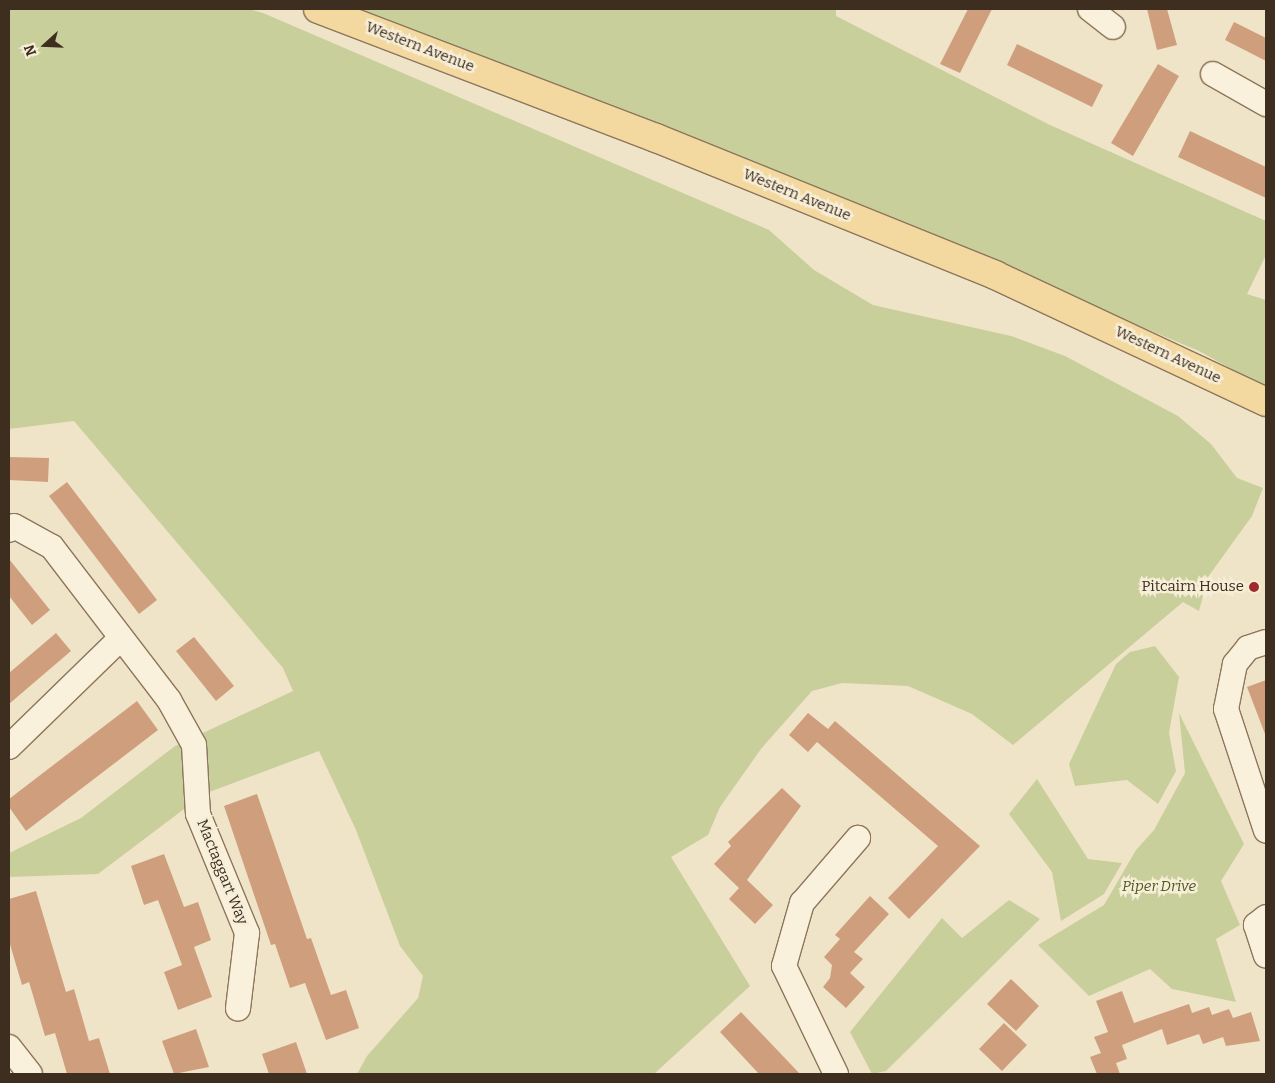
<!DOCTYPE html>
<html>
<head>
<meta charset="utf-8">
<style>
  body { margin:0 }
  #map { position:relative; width:1275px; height:1083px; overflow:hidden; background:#f0e4c8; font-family:Bitter,serif }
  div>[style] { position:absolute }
  .green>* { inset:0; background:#c9cf9b }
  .building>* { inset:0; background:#cf9f7d }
  .roads { filter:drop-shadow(1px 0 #8d765c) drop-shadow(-1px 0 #8d765c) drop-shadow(0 1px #8d765c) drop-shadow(0 -1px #8d765c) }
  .minor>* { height:24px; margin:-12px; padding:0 12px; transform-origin:12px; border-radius:12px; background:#faf1dc }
  .major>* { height:28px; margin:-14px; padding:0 14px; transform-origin:14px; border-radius:14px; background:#f3d9a0 }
  .dots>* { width:14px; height:14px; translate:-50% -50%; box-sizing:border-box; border:2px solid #f7eed8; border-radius:50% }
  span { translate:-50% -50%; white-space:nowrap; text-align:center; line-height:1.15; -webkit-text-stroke:5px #f7eed8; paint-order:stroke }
  .street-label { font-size:15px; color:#3d2e20 }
  .poi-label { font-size:15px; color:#3d2e20 }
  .right { translate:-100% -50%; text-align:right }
  .park-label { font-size:15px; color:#4d5a26; font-style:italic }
  .frame { position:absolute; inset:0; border:10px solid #3d2e20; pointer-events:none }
  .north { position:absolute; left:20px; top:20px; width:50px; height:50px; -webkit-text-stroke:4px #f7eed8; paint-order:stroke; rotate:250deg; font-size:14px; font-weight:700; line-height:20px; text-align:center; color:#3d2e20 }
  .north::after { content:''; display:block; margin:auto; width:18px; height:22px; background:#3d2e20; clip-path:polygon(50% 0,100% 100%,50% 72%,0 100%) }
</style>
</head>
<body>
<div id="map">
  <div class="green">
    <i style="clip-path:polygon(9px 9px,249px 9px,263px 13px,769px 230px,814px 270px,873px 305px,1011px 336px,1065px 356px,1178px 416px,1211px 444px,1237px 478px,1263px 488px,1252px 516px,1208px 577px,1199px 611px,1183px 602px,1013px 745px,972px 714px,908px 686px,842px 683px,812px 691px,761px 749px,720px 807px,708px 835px,671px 857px,750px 986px,654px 1074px,357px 1074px,367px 1056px,418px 998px,423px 976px,400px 946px,356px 830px,319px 751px,204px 794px,98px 874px,9px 877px,9px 853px,81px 818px,175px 746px,293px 691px,283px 668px,74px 421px,9px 429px)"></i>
    <i style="clip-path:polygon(344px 9px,836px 9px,836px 16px,1050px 125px,1266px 221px,1266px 255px,1247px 294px,1266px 300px,1266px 388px,1199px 351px,723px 151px)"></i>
    <i style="clip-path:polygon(1155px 646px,1179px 677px,1169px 733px,1176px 771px,1158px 804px,1127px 780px,1075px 786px,1069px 764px,1116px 664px,1130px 652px)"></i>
    <i style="clip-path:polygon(1179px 713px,1244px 844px,1221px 881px,1240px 925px,1216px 939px,1236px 1002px,1172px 989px,1150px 969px,1089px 996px,1038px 945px,1104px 905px,1136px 850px,1154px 830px,1185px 773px)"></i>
    <i style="clip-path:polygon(1037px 779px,1088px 859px,1122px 863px,1104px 894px,1061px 921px,1052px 872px,1009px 814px)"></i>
    <i style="clip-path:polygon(1009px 900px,1040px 919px,886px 1071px,872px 1074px,850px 1032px,942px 918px,962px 938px)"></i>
  </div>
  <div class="building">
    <i style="clip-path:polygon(968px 9px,992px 9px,960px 73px,940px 64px)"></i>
    <i style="clip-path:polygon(1147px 9px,1167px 9px,1177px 45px,1157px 50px)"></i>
    <i style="clip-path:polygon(1234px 22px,1266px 38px,1266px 61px,1225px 40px)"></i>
    <i style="clip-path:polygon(1017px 44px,1103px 85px,1092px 107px,1007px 65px)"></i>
    <i style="clip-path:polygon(1158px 64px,1179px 76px,1133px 156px,1111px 143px)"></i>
    <i style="clip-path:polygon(1190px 131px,1266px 167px,1266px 198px,1178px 157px)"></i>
    <i style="clip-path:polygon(9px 457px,49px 458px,48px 482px,9px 480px)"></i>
    <i style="clip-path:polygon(67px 482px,157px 600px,139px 614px,49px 496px)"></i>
    <i style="clip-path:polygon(9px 559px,50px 610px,32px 625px,9px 596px)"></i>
    <i style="clip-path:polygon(56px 633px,71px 651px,9px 704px,9px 673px)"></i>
    <i style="clip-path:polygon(194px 637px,234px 686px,216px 701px,176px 651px)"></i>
    <i style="clip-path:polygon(1266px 680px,1266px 734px,1265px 734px,1247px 687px)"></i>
    <i style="clip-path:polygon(137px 701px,158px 730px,26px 831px,9px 807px,9px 799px)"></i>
    <i style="clip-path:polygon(808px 713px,828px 729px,835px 721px,980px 846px,909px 919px,888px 898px,938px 846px,817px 742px,808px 752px,789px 735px)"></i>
    <i style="clip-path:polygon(782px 788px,801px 806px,747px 880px,773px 905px,755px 924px,729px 899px,739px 888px,714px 864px,731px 846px,728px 842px)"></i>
    <i style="clip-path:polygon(257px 794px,307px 939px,311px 938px,331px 995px,346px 990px,359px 1028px,326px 1040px,305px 983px,290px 988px,275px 944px,271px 945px,224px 806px)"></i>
    <i style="clip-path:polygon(164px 854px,184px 907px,198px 902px,211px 940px,194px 947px,212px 997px,178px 1010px,164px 972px,182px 965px,158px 900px,144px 905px,131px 866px)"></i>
    <i style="clip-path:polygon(36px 891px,66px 992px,74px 989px,89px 1041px,99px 1038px,110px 1074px,67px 1074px,55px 1033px,45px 1036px,29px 982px,22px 985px,9px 941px,9px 899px)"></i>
    <i style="clip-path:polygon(870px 896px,889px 914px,854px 952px,863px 959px,850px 973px,865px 987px,846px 1008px,823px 987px,830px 978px,832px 965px,824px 957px,840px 939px,835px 935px)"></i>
    <i style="clip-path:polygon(1011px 979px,1039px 1006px,1016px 1031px,987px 1004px)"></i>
    <i style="clip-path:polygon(1122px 991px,1134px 1023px,1189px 1004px,1192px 1013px,1209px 1007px,1212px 1015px,1229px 1009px,1233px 1018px,1251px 1012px,1260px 1041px,1226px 1046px,1223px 1037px,1203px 1044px,1199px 1034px,1167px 1045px,1162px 1029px,1122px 1045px,1127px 1059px,1116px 1063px,1120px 1074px,1097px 1074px,1090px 1057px,1101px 1053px,1094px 1037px,1108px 1032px,1096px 1001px)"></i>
    <i style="clip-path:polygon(741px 1012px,800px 1074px,759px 1074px,720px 1032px)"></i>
    <i style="clip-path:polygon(1004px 1023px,1027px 1045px,1002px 1071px,979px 1049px)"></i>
    <i style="clip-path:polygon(196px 1029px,209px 1067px,174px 1074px,162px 1041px)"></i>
    <i style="clip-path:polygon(296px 1042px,307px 1074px,269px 1074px,262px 1054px)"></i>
  </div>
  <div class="roads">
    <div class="minor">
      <i style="left:1090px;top:9px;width:29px;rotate:38deg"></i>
      <i style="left:1213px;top:74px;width:61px;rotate:29.5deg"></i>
      <i style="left:9px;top:530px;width:6px;rotate:-39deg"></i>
      <i style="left:14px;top:526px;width:43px;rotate:28.9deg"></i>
      <i style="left:52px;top:547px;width:193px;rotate:52.6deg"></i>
      <i style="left:169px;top:700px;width:51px;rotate:60.9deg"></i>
      <i style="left:194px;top:745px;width:69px;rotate:86.7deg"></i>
      <i style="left:198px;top:814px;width:129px;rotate:67.6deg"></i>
      <i style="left:247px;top:933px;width:76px;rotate:96.8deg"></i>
      <i style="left:1266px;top:642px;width:19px;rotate:162deg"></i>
      <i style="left:1248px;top:648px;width:21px;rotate:129deg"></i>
      <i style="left:1235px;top:664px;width:46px;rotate:101.3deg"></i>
      <i style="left:1226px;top:709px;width:128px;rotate:71.8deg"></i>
      <i style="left:9px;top:747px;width:155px;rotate:-44.2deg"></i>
      <i style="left:1266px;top:917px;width:13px;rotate:141deg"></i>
      <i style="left:1256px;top:925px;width:32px;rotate:72deg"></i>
      <i style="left:9px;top:1047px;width:34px;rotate:52deg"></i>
      <i style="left:836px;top:1074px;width:120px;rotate:-115.7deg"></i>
      <i style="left:784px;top:966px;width:66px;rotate:-74.1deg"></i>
      <i style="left:802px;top:903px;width:86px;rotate:-49.3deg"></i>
    </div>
    <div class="major">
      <i style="left:318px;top:9px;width:362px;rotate:20.9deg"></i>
      <i style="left:656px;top:138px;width:366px;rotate:22deg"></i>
      <i style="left:995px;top:275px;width:299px;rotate:25.1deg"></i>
    </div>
  </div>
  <div class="dots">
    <i style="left:1254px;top:587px;background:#9e2a2b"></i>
  </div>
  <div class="street-label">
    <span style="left:420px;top:47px;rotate:21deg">Western Avenue</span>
    <span style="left:797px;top:195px;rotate:22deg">Western Avenue</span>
    <span style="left:1168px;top:355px;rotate:25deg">Western Avenue</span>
    <span style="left:222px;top:872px;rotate:68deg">Mactaggart Way</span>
  </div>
  <div class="poi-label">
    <span class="right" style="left:1244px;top:587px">Pitcairn House</span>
  </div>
  <div class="park-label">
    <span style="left:1159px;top:887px">Piper Drive</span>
  </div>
  <div class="frame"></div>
  <div class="north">N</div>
</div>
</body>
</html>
